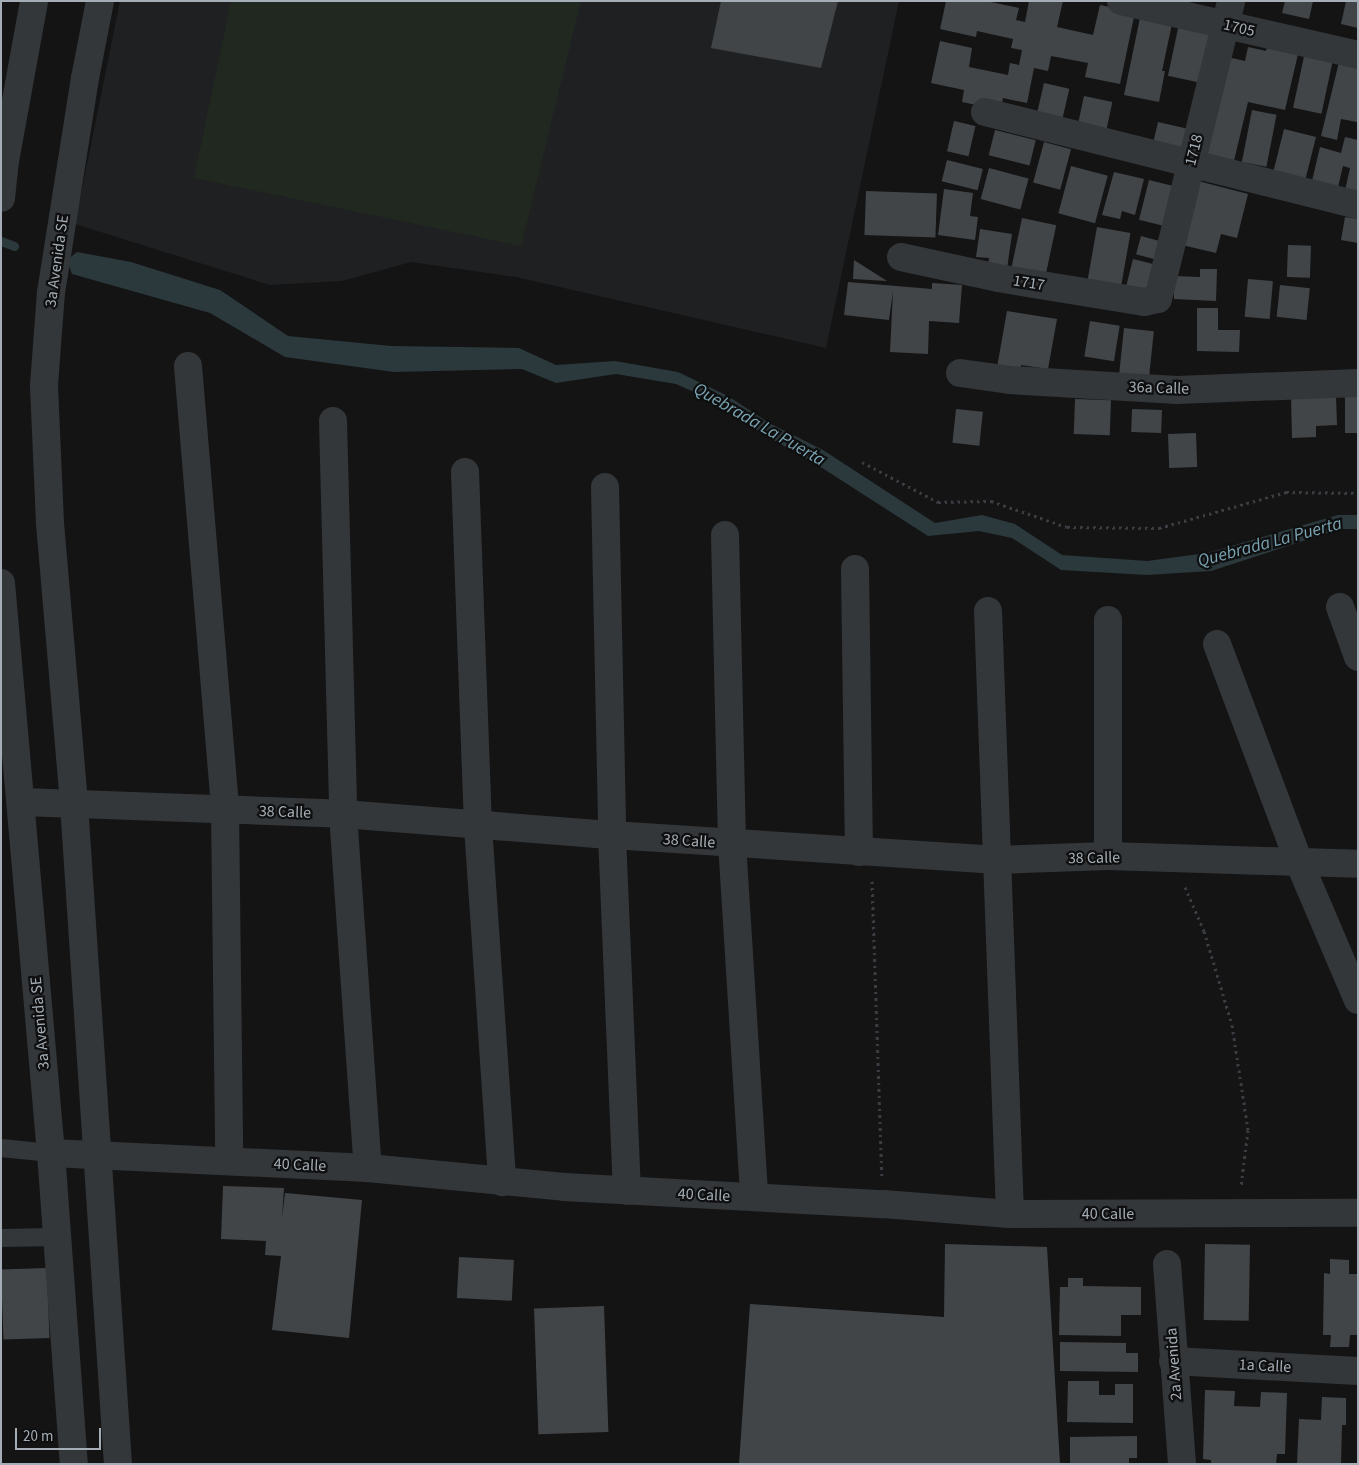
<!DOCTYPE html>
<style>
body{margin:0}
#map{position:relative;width:1359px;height:1465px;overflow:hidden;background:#141415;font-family:"Source Sans 3",sans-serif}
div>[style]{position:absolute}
.built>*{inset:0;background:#1f2022}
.green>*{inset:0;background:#202820}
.water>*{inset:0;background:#2b383c}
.stream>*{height:9px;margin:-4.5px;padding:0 4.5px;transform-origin:4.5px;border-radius:4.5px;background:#2b383c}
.building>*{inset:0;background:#424548;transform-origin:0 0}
.path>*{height:3px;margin-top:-1.5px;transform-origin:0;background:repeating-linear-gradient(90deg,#3a3e42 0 2.5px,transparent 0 6.5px)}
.service>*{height:18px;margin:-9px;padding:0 9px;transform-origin:9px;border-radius:9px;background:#34373a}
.minor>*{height:28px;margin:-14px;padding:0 14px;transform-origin:14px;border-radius:14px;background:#34373a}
.tertiary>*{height:28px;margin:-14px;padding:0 14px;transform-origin:14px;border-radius:14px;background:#34373a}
span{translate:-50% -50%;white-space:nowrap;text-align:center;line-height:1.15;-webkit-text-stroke:4.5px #0f0f10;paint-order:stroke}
.street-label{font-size:16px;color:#a5aeb6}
.water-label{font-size:18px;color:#7aa4b3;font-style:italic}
.frame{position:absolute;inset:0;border:2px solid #a5aeb6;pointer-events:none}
.scale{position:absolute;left:15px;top:1428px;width:86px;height:22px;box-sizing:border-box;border:2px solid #a5aeb6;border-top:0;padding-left:6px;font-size:15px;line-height:18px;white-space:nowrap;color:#a5aeb6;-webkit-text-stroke:4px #0f0f10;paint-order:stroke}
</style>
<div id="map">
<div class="built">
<i style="clip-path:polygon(120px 1px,899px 1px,826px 348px,516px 277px,411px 262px,342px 281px,270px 285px,75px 224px)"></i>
</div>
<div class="green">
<i style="clip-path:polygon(231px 1px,581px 1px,521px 246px,194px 178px)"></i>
</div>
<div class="water">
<i style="clip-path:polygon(77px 252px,131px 262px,220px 290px,288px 336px,391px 346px,519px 348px,556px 365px,615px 361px,678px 372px,728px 396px,769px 423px,823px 450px,935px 523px,982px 515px,1015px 524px,1062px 555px,1147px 561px,1207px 553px,1338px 515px,1358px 515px,1358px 529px,1340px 529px,1211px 571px,1147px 575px,1061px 570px,1012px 538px,979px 531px,928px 536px,816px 464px,761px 433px,723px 405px,676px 384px,616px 374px,556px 383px,522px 369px,394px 372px,285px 357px,210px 313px,72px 274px,67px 260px)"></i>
</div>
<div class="stream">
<i style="left:1px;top:241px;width:14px;rotate:21deg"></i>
</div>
<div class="building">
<i style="clip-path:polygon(721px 1px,838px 1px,821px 68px,711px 48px)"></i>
<i style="clip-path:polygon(946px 1px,986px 1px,1019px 8px,1016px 20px,1025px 22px,1029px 1px,1063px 1px,1057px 27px,1093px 35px,1100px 5px,1135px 12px,1120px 84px,1085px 77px,1088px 63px,1051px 56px,1048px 71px,1034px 68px,1027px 103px,1003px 98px,1001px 110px,962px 102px,964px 90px,931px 83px,940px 41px,972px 48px,969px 67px,1008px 75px,1010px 63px,1019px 65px,1022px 50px,1011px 48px,1013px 39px,977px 31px,976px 37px,940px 29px)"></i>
<i style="clip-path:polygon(1285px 1px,1313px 1px,1309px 19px,1282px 13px)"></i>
<i style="clip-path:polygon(1346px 1px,1358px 1px,1358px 28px,1341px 24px)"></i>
<i style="clip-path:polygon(1141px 13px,1173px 19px,1162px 71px,1165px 71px,1159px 102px,1124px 95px)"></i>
<i style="left:1180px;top:19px;width:38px;height:58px;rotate:12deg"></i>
<i style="clip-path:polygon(1269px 39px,1298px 54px,1285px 110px,1248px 102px,1233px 165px,1199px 158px,1223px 56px,1245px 61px,1248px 47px,1266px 51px)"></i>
<i style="left:1306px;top:47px;width:29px;height:62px;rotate:12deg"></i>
<i style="clip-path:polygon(1339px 62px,1358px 67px,1358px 118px,1357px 122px,1341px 119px,1337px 140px,1321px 136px)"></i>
<i style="left:1044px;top:83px;width:26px;height:36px;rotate:13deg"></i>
<i style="left:1084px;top:96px;width:29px;height:30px;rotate:12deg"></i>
<i style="left:1252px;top:110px;width:25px;height:53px;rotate:11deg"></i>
<i style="left:954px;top:121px;width:22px;height:31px;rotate:13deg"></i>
<i style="left:1158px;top:122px;width:36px;height:21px;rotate:13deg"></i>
<i style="left:1284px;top:129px;width:33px;height:48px;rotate:14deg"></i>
<i style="left:995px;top:130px;width:42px;height:26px;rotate:14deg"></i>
<i style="clip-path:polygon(1345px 137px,1358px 140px,1358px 199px,1344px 195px,1350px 168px,1343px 166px,1338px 187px,1312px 181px,1320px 147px,1341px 153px)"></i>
<i style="left:1044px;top:142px;width:28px;height:42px;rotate:15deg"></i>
<i style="left:947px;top:160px;width:37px;height:22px;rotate:14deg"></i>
<i style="left:1071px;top:166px;width:38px;height:49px;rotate:15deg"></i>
<i style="left:989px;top:168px;width:41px;height:32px;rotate:15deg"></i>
<i style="clip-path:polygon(1114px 172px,1144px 179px,1135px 215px,1122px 211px,1120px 219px,1102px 215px)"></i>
<i style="left:1149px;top:180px;width:29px;height:41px;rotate:14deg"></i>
<i style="clip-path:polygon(1198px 181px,1248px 194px,1237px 238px,1221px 234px,1216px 253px,1182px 245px)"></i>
<i style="clip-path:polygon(944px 189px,973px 193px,970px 216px,978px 217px,975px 240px,938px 235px)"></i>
<i style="left:866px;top:191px;width:71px;height:44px;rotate:2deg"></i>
<i style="clip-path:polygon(1345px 217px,1358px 219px,1358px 243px,1341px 240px)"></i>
<i style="left:1022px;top:218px;width:35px;height:56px;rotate:12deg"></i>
<i style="left:1097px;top:227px;width:34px;height:60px;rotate:10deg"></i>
<i style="clip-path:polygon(980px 229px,1012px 234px,1007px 269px,988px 267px,989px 258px,976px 257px)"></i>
<i style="left:1141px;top:236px;width:23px;height:19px;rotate:15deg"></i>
<i style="left:1288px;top:245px;width:23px;height:32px;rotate:2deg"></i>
<i style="left:1133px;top:259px;width:30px;height:31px;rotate:14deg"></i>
<i style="clip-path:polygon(854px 260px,887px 281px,853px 279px)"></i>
<i style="clip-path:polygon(1200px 269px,1217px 269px,1216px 301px,1174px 299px,1174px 276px,1200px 277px)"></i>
<i style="left:1248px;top:279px;width:25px;height:38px;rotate:5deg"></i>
<i style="clip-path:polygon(848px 282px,932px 289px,932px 283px,962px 285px,959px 323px,929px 321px,928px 354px,890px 352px,893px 291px,889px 320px,844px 315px)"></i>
<i style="left:1280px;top:285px;width:30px;height:32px;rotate:6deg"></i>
<i style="clip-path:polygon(1197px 308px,1218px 308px,1218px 330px,1240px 330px,1239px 352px,1197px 351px)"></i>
<i style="clip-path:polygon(1007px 311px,1057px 319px,1048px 369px,1021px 365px,1020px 377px,996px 373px)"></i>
<i style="left:1090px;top:321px;width:30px;height:36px;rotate:9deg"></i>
<i style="left:1124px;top:328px;width:30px;height:50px;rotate:6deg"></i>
<i style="clip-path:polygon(1336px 396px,1337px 425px,1316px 426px,1316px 437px,1292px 438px,1291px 397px)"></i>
<i style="left:1345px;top:396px;width:13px;height:37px"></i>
<i style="left:1075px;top:399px;width:36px;height:35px;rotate:2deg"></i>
<i style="left:956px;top:409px;width:27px;height:34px;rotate:6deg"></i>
<i style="left:1132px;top:409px;width:30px;height:23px;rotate:2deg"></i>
<i style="left:1196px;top:433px;width:34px;height:28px;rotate:88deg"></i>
<i style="clip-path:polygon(223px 1186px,284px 1188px,282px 1219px,285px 1193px,362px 1200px,349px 1338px,272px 1330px,281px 1256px,265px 1255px,266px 1241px,221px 1239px)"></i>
<i style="clip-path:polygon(945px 1244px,1047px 1247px,1060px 1464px,739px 1464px,750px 1304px,944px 1317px)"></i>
<i style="left:1205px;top:1244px;width:45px;height:76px;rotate:1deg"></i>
<i style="left:459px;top:1257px;width:55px;height:41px;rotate:3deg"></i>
<i style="clip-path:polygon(1330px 1259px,1349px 1260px,1349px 1274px,1358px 1274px,1358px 1335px,1350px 1335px,1349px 1347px,1330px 1347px,1331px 1335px,1323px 1335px,1324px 1273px,1330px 1274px)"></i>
<i style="left:47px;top:1268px;width:70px;height:46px;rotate:88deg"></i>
<i style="clip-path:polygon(1068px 1278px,1083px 1278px,1083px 1286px,1141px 1287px,1141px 1315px,1121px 1315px,1121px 1336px,1059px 1335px,1060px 1287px,1068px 1287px)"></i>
<i style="left:604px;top:1306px;width:126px;height:70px;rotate:88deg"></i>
<i style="clip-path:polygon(1060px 1342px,1126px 1343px,1126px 1353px,1138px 1353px,1138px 1372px,1060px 1371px)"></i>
<i style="clip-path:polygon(1068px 1381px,1099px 1381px,1099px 1395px,1115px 1395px,1115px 1384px,1133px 1384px,1133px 1423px,1067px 1422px)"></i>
<i style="clip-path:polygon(1205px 1390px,1235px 1391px,1234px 1406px,1260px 1407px,1261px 1392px,1287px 1393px,1285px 1454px,1277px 1454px,1276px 1464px,1211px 1464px,1211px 1460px,1203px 1459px)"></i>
<i style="clip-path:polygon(1322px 1397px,1346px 1398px,1346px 1425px,1342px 1425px,1341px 1464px,1297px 1464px,1299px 1419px,1321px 1420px)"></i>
<i style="clip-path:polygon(1137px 1436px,1137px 1458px,1129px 1458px,1129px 1464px,1070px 1464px,1070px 1437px)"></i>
</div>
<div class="path">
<i style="left:862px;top:462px;width:86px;rotate:27.8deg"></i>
<i style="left:938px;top:502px;width:53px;rotate:-1.1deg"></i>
<i style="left:991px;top:501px;width:80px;rotate:18.9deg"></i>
<i style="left:1067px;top:527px;width:92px;rotate:0.6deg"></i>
<i style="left:1159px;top:528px;width:132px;rotate:-15.8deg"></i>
<i style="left:1286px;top:492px;width:72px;rotate:0.8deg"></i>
<i style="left:872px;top:881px;width:296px;rotate:88.1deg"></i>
<i style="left:1185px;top:887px;width:48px;rotate:66.6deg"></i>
<i style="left:1204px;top:931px;width:98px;rotate:73.4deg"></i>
<i style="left:1232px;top:1025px;width:106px;rotate:81.3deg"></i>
<i style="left:1248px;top:1130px;width:56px;rotate:97.1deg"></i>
</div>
<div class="service">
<i style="left:1px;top:1148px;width:50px;rotate:5.7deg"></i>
<i style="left:1px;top:1238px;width:56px;rotate:-1deg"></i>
</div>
<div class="minor">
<i style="left:1121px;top:1px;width:243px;rotate:12.8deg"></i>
<i style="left:985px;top:112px;width:384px;rotate:14deg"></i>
<i style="left:901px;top:257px;width:99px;rotate:12.2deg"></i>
<i style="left:998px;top:278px;width:148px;rotate:9.3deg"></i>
<i style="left:1144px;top:302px;width:14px;rotate:-12deg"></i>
<i style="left:1158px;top:299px;width:307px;rotate:-76.2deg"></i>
<i style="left:188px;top:366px;width:446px;rotate:85.2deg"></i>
<i style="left:225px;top:810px;width:351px;rotate:89.3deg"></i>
<i style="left:960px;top:373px;width:50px;rotate:8deg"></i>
<i style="left:1010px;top:380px;width:167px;rotate:3.4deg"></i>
<i style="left:1177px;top:390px;width:181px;rotate:-2.2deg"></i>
<i style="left:333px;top:421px;width:393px;rotate:88.5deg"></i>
<i style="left:343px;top:814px;width:355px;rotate:86deg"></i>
<i style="left:465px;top:472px;width:354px;rotate:87.9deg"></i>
<i style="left:478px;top:826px;width:357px;rotate:86.1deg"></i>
<i style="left:605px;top:487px;width:348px;rotate:88.8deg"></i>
<i style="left:612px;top:835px;width:356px;rotate:87.6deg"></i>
<i style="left:725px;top:535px;width:308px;rotate:88.7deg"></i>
<i style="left:732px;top:843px;width:355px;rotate:86.4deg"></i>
<i style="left:855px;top:569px;width:283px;rotate:89.2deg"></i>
<i style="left:1340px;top:607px;width:53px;rotate:70.2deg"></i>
<i style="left:988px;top:611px;width:603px;rotate:87.91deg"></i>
<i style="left:1217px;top:644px;width:233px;rotate:69.4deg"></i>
<i style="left:1299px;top:862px;width:150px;rotate:66.9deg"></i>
<i style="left:22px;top:802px;width:321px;rotate:2.1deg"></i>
<i style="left:343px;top:814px;width:270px;rotate:4.5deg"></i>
<i style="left:612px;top:835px;width:387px;rotate:3.7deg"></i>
<i style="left:998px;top:860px;width:110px;rotate:-2.1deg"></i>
<i style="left:1108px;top:856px;width:250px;rotate:1.8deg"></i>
<i style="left:1108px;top:856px;width:236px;rotate:-90deg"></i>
<i style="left:51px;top:1153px;width:317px;rotate:2.7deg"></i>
<i style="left:368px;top:1168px;width:197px;rotate:5.5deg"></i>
<i style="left:564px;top:1187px;width:319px;rotate:3.1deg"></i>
<i style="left:883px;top:1204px;width:127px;rotate:4.5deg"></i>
<i style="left:1010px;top:1214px;width:348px;rotate:-0.2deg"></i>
<i style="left:1167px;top:1264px;width:201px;rotate:85.7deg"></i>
<i style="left:1173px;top:1361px;width:185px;rotate:3.1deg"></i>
</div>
<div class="tertiary">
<i style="left:100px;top:1px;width:78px;rotate:101deg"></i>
<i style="left:85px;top:78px;width:217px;rotate:99deg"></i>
<i style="left:51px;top:292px;width:94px;rotate:94.3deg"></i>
<i style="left:44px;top:386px;width:137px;rotate:87.5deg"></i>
<i style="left:50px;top:523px;width:282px;rotate:85.1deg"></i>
<i style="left:74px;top:804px;width:661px;rotate:86.19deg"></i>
<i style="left:1px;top:198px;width:37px;rotate:-84deg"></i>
<i style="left:5px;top:161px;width:163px;rotate:-79.7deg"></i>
<i style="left:1px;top:583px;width:572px;rotate:84.99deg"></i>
<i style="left:51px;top:1153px;width:312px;rotate:85.8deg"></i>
</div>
<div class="street-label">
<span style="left:1239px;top:28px;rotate:13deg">1705</span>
<span style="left:1194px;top:150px;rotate:-76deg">1718</span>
<span style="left:57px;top:261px;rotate:-82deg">3a Avenida SE</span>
<span style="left:1029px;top:283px;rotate:9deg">1717</span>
<span style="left:1159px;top:388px;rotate:2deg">36a Calle</span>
<span style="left:285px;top:812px;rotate:2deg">38 Calle</span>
<span style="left:689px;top:841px;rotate:4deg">38 Calle</span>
<span style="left:1094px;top:858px;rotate:-1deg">38 Calle</span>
<span style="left:40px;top:1023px;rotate:-95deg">3a Avenida SE</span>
<span style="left:300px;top:1165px;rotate:3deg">40 Calle</span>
<span style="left:704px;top:1195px;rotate:3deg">40 Calle</span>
<span style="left:1108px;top:1214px">40 Calle</span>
<span style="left:1174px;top:1364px;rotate:-94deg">2a Avenida</span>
<span style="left:1265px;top:1366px;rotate:3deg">1a Calle</span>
</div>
<div class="water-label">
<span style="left:759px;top:425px;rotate:30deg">Quebrada La Puerta</span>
<span style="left:1270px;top:543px;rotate:-15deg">Quebrada La Puerta</span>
</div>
<div class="frame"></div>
<div class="scale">20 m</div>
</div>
